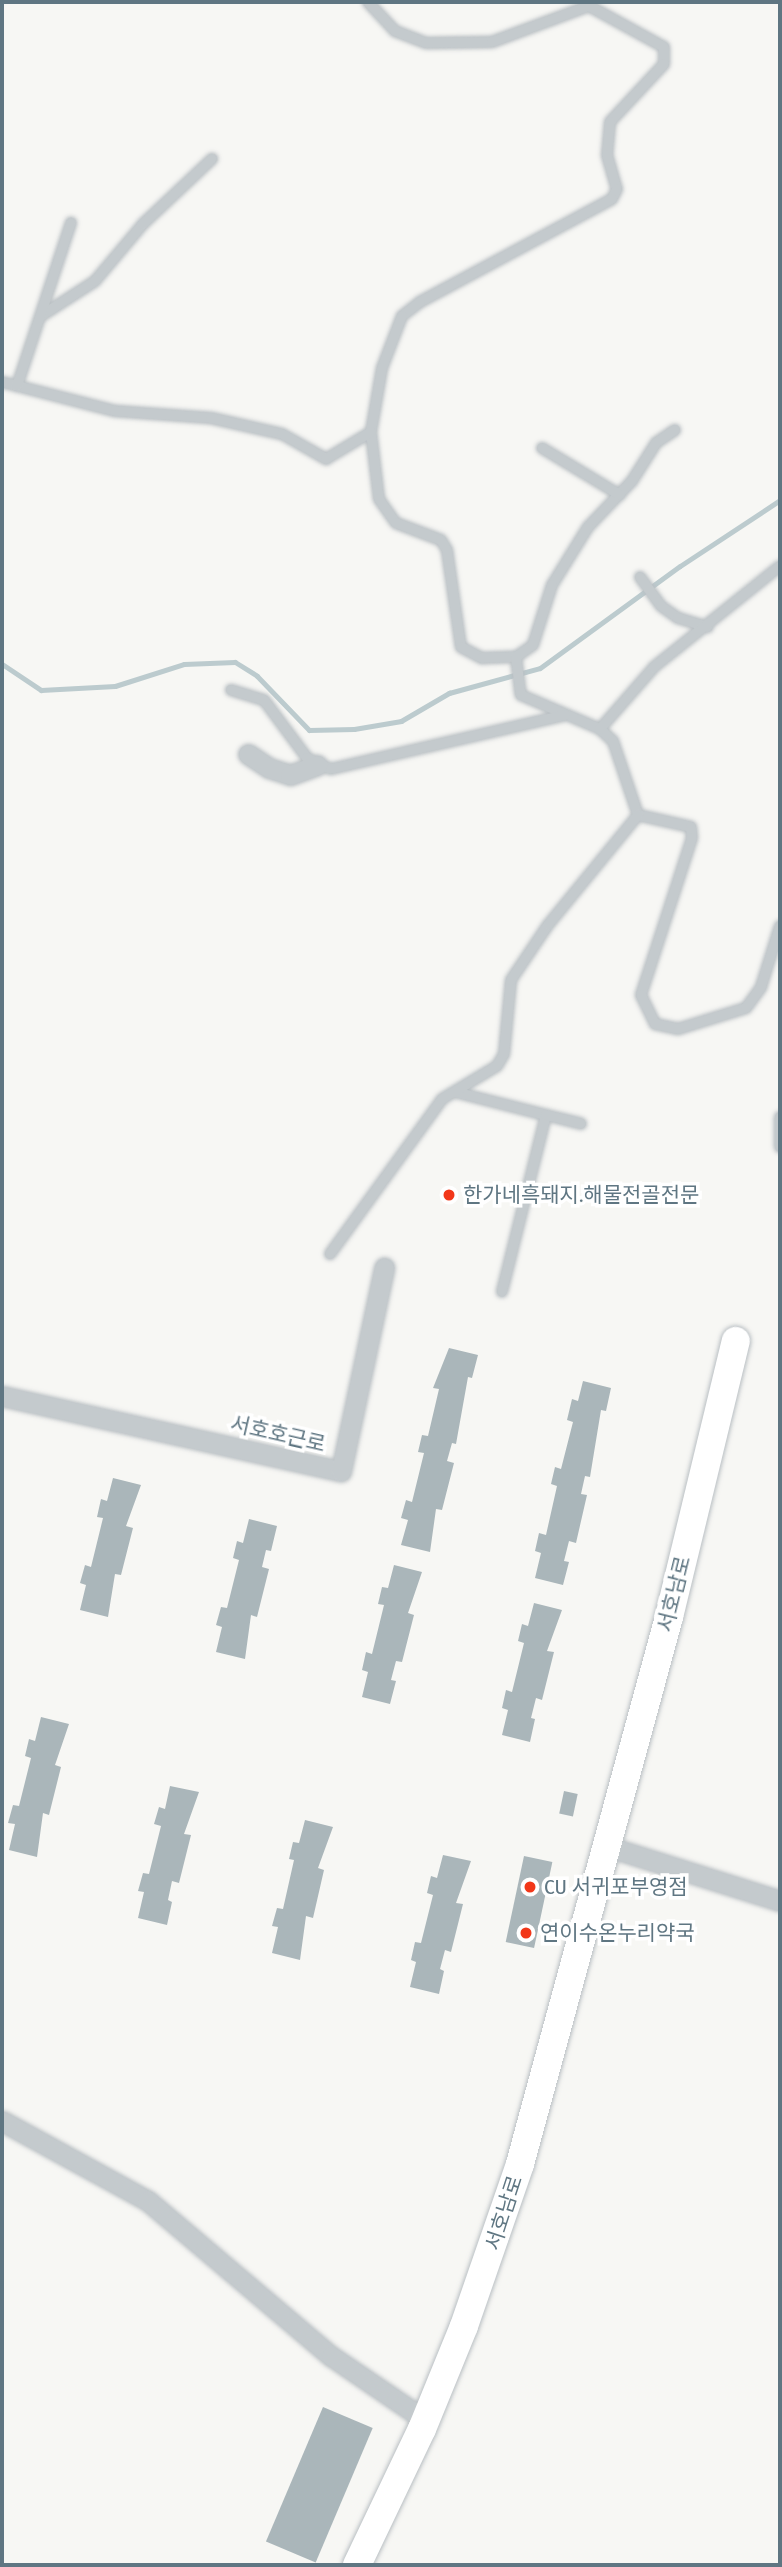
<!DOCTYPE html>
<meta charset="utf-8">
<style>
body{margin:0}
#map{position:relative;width:782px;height:2567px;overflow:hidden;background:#f7f7f4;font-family:"Fira Sans Condensed","Noto Sans KR",sans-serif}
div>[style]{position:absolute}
.stream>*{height:5px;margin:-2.5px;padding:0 2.5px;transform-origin:2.5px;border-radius:2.5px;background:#bccbce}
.building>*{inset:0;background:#aab6ba;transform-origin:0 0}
.roads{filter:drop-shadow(0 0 2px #b9bfc3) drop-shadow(0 0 2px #b9bfc3)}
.service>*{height:10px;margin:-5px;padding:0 5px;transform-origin:5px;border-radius:5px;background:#c4cacd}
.minor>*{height:19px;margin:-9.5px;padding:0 9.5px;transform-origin:9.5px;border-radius:9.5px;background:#c4cacd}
.secondary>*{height:28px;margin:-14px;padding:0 14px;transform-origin:14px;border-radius:14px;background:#fff}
.dots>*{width:19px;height:19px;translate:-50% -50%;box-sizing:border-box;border:4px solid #fff;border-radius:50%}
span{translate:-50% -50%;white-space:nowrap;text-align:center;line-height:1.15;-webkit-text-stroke:7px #fff;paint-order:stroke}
.poi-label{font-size:21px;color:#5f7682}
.left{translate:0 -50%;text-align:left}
.street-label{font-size:21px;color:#5f7682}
.frame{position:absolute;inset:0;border:4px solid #5f7682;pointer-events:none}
</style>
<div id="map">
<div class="stream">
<i style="left:2px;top:664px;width:47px;rotate:33.7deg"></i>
<i style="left:41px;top:690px;width:74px;rotate:-3.1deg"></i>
<i style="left:115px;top:686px;width:72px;rotate:-17.7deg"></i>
<i style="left:184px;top:664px;width:51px;rotate:-2.2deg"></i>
<i style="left:235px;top:662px;width:26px;rotate:32deg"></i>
<i style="left:257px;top:676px;width:75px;rotate:46.1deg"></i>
<i style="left:309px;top:730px;width:45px;rotate:-1.3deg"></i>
<i style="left:354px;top:729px;width:48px;rotate:-9.7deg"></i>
<i style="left:401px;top:721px;width:56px;rotate:-30.3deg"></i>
<i style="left:449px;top:693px;width:94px;rotate:-15.4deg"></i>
<i style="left:540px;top:668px;width:173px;rotate:-36.1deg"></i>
<i style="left:680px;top:566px;width:120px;rotate:-33.4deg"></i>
</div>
<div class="building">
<i style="clip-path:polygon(449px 1348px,478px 1355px,472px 1378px,468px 1377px,456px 1444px,452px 1443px,447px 1461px,454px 1463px,442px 1510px,436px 1509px,430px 1552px,401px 1545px,408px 1520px,401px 1518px,406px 1500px,412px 1502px,424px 1453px,418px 1452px,422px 1435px,428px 1436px,439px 1389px,433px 1388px)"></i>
<i style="clip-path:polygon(583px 1381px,611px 1388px,606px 1411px,601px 1410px,590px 1477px,585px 1476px,581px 1494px,587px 1495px,576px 1543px,569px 1541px,564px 1561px,569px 1562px,563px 1585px,535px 1578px,541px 1553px,535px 1551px,539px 1533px,546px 1535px,557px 1486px,551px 1484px,555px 1467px,561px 1469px,573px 1422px,567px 1420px,572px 1399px,578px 1401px)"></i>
<i style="clip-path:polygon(113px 1478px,141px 1485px,126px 1526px,133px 1528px,121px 1575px,115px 1574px,108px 1617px,80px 1610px,86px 1585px,80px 1583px,85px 1565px,91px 1567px,103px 1518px,97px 1517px,101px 1499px,107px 1501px)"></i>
<i style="clip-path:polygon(249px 1519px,277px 1526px,271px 1551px,266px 1550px,262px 1567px,269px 1569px,257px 1617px,251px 1615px,245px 1659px,216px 1652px,222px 1627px,216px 1625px,221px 1607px,227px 1608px,239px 1560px,233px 1558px,237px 1541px,243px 1543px)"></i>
<i style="clip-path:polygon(394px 1565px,422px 1572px,408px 1613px,414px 1615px,402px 1662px,396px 1661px,391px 1680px,396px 1681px,390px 1704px,362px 1697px,368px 1672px,362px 1670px,366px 1652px,372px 1654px,384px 1605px,378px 1604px,382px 1587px,388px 1588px)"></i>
<i style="clip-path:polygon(534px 1603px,562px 1610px,547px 1651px,554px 1652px,542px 1700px,536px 1698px,531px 1718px,535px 1719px,530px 1742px,502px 1735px,508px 1710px,502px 1708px,506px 1690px,512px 1692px,524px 1643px,518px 1641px,522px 1624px,528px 1626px)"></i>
<i style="clip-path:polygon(41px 1717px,69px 1724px,55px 1765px,61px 1767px,49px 1815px,43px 1813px,37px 1857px,9px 1850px,15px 1824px,8px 1823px,13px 1805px,19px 1806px,31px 1758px,25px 1756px,29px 1739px,35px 1741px)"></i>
<i style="clip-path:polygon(170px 1786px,199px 1792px,184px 1834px,191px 1835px,179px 1883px,172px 1881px,168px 1900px,172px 1902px,167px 1925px,138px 1918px,144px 1892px,138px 1891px,143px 1873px,149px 1874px,161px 1826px,154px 1824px,159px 1807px,165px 1809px)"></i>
<i style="left:564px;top:1791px;width:14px;height:23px;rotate:12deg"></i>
<i style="clip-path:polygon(305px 1820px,333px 1827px,318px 1868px,324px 1870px,313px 1918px,306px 1916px,300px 1960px,272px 1953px,278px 1927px,272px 1926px,277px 1908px,283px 1909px,294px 1860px,289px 1859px,293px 1842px,299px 1843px)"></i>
<i style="clip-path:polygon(443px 1855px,471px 1861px,456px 1903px,463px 1904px,451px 1952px,445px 1950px,440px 1969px,444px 1971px,439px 1994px,410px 1987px,416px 1962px,411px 1960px,415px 1942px,421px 1943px,433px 1895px,427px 1893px,431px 1876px,437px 1878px)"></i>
<i style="left:524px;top:1856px;width:29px;height:88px;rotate:12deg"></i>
<i style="left:323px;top:2407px;width:54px;height:146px;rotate:23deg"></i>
</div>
<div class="roads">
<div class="service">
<i style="left:368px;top:2px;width:40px;rotate:47deg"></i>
<i style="left:395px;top:31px;width:33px;rotate:21deg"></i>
<i style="left:426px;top:43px;width:66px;rotate:-0.9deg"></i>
<i style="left:492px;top:42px;width:103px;rotate:-20.4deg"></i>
<i style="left:589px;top:6px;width:85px;rotate:28.7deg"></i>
<i style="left:664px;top:47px;width:17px;rotate:90deg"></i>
<i style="left:664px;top:64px;width:79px;rotate:133deg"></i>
<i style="left:610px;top:122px;width:33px;rotate:95deg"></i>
<i style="left:607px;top:155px;width:35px;rotate:74deg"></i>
<i style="left:617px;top:189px;width:11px;rotate:117deg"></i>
<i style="left:612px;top:199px;width:218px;rotate:151.8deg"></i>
<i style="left:420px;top:302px;width:23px;rotate:142deg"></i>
<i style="left:402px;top:316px;width:56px;rotate:111deg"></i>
<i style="left:382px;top:368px;width:65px;rotate:99.8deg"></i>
<i style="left:371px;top:432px;width:67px;rotate:83.2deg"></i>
<i style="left:379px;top:499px;width:29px;rotate:55deg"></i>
<i style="left:396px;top:523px;width:48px;rotate:20.7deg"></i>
<i style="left:441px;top:540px;width:12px;rotate:59deg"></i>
<i style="left:447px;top:550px;width:98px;rotate:81.8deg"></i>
<i style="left:461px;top:647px;width:24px;rotate:28deg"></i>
<i style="left:482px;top:658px;width:34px;rotate:-2deg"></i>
<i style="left:41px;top:316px;width:64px;rotate:-32.9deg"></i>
<i style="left:95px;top:281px;width:75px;rotate:-49.9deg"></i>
<i style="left:143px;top:224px;width:95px;rotate:-43.3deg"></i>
<i style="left:2px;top:382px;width:117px;rotate:14.4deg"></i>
<i style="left:115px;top:411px;width:96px;rotate:4.2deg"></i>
<i style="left:211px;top:418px;width:73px;rotate:12.7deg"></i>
<i style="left:282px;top:434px;width:51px;rotate:29.6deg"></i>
<i style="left:326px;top:459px;width:52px;rotate:-31deg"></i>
<i style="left:17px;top:386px;width:172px;rotate:-71.7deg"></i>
<i style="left:675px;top:430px;width:23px;rotate:146deg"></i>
<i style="left:656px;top:443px;width:45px;rotate:122.3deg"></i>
<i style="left:632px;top:481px;width:64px;rotate:133.7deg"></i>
<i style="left:588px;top:527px;width:68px;rotate:121.8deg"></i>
<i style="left:552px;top:585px;width:63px;rotate:107.6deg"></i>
<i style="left:533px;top:645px;width:21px;rotate:145deg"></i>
<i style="left:516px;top:657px;width:38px;rotate:83deg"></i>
<i style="left:521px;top:695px;width:86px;rotate:23.3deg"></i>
<i style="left:600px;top:729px;width:18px;rotate:43deg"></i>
<i style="left:613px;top:741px;width:78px;rotate:71.3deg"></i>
<i style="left:638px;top:815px;width:54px;rotate:12.8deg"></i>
<i style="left:691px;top:827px;width:11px;rotate:85deg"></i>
<i style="left:692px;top:838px;width:165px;rotate:108deg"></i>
<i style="left:641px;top:995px;width:32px;rotate:64deg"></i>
<i style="left:655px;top:1024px;width:24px;rotate:12deg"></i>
<i style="left:678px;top:1029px;width:71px;rotate:-17.2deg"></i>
<i style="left:746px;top:1008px;width:26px;rotate:-54deg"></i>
<i style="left:761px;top:987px;width:64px;rotate:-72.7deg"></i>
<i style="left:542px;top:448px;width:91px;rotate:31.1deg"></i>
<i style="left:640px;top:577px;width:36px;rotate:54deg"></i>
<i style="left:661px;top:606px;width:21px;rotate:35deg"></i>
<i style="left:678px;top:618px;width:31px;rotate:17deg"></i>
<i style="left:231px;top:690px;width:34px;rotate:17deg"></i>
<i style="left:264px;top:700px;width:72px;rotate:53.4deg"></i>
<i style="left:307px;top:758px;width:26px;rotate:25deg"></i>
<i style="left:331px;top:769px;width:240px;rotate:-13deg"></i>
<i style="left:600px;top:729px;width:82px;rotate:-48.9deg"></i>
<i style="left:654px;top:667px;width:161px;rotate:-38.7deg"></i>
<i style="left:455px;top:1092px;width:94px;rotate:14.2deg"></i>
<i style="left:546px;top:1115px;width:182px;rotate:104deg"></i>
<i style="left:546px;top:1115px;width:36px;rotate:14deg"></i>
<i style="left:780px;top:1117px;width:30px;rotate:90deg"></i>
<i style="left:330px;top:1254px;width:191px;rotate:-54.1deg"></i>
<i style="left:442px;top:1099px;width:64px;rotate:-31deg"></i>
<i style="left:497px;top:1066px;width:14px;rotate:-60deg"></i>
<i style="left:504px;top:1054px;width:74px;rotate:-84.6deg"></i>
<i style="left:511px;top:980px;width:66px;rotate:-56.1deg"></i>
<i style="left:548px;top:925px;width:142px;rotate:-50.7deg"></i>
</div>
<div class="minor">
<i style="left:248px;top:754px;width:25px;rotate:34deg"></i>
<i style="left:269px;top:768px;width:22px;rotate:18deg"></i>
<i style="left:290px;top:775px;width:29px;rotate:-20deg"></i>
<i style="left:2px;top:1396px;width:347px;rotate:12.5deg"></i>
<i style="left:341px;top:1471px;width:208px;rotate:-78deg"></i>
<i style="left:606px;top:1846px;width:182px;rotate:17.5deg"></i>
<i style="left:2px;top:2121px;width:166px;rotate:28.7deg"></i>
<i style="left:148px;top:2201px;width:240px;rotate:40.3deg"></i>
<i style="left:331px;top:2356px;width:114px;rotate:34.2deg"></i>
</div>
<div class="secondary">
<i style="left:357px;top:2565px;width:151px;rotate:-64.5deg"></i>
<i style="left:422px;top:2429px;width:111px;rotate:-67.8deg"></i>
<i style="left:464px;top:2326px;width:171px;rotate:-70.9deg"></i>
<i style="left:520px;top:2164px;width:567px;rotate:-74.76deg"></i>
<i style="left:669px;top:1617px;width:284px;rotate:-76.4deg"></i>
</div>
</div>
<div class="dots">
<i style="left:449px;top:1195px;background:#f23719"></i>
<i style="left:530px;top:1887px;background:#f23719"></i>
<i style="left:526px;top:1933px;background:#f23719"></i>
</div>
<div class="poi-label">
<span class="left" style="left:463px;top:1195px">한가네흑돼지.해물전골전문</span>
<span class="left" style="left:544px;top:1887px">CU 서귀포부영점</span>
<span class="left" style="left:540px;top:1933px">연이수온누리약국</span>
</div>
<div class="street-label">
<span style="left:278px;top:1434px;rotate:13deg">서호호근로</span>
<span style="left:674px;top:1594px;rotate:-76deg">서호남로</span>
<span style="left:504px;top:2213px;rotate:-72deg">서호남로</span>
</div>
<div class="frame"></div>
</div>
